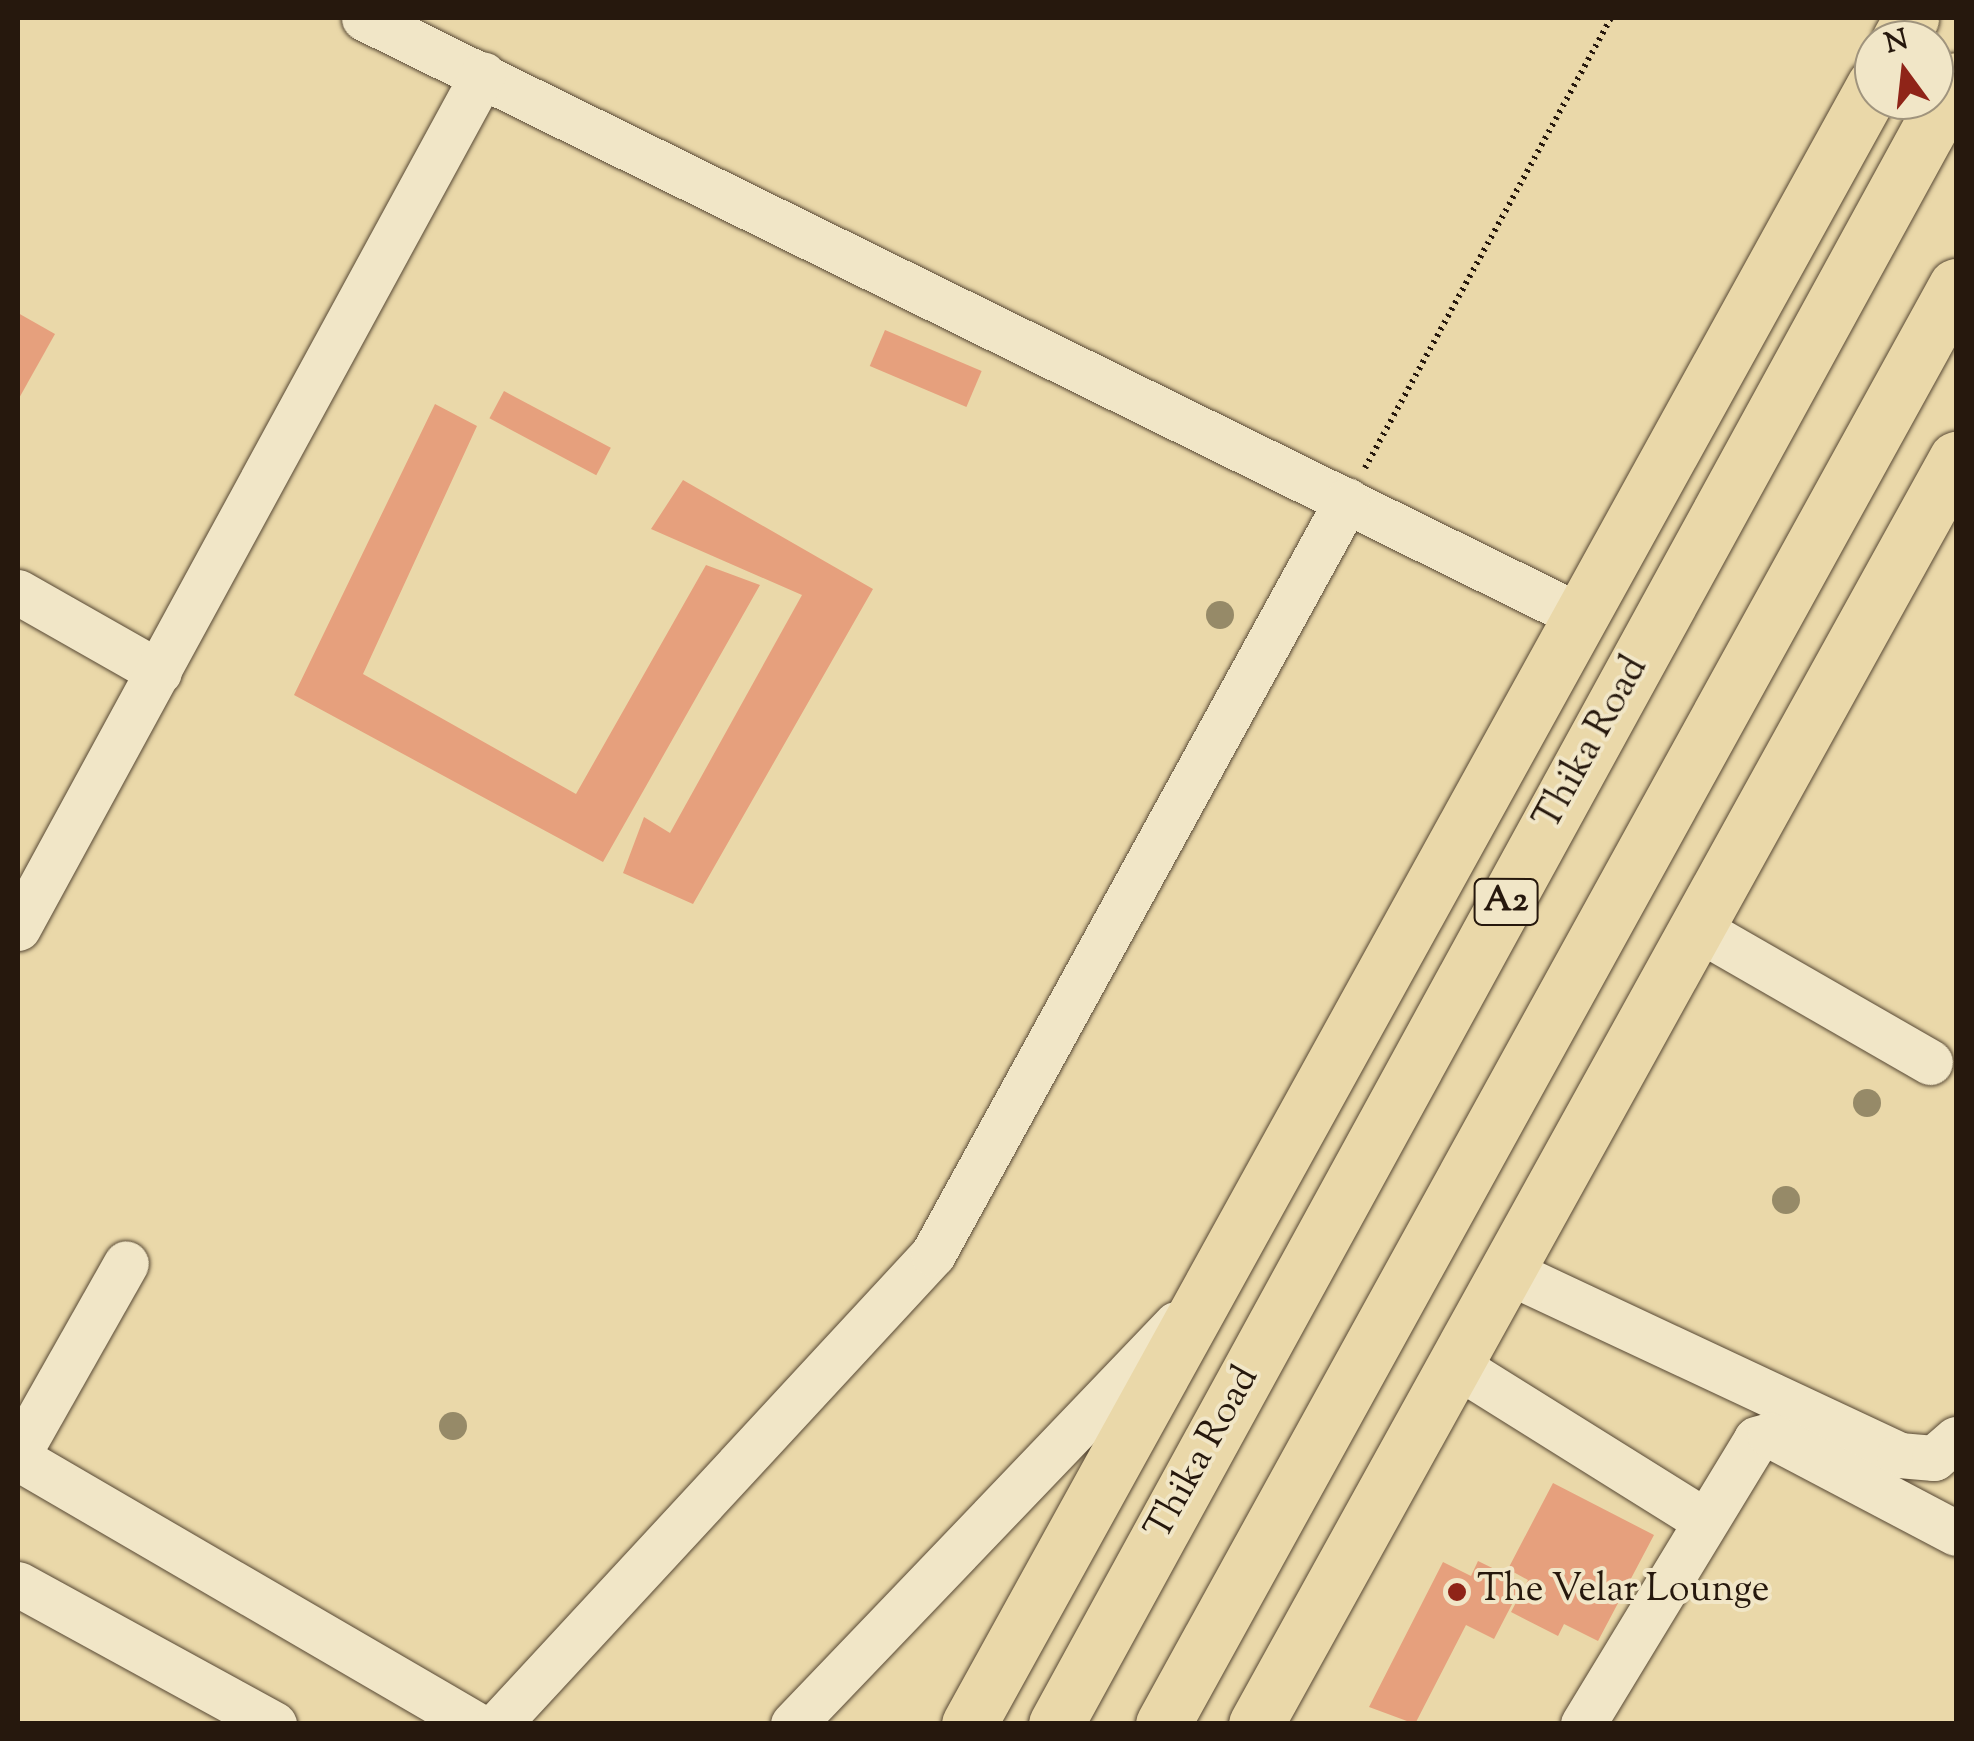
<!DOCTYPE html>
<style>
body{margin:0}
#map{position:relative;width:1974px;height:1741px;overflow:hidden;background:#ead8a9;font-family:"Sorts Mill Goudy",serif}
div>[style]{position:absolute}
.building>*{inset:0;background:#e6a07d;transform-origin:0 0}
.path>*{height:6px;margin-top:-3px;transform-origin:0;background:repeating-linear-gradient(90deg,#26180d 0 2.5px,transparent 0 7.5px)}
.roads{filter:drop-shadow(0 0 2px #574834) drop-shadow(0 0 2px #574834)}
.minor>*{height:45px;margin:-22.5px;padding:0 22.5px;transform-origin:22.5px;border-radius:22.5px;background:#f1e6c7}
.major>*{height:55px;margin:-27.5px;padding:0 27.5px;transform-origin:27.5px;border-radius:27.5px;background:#ead8a9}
.highway>*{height:55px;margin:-27.5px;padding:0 27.5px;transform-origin:27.5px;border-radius:27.5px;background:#ead8a9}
.trees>*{width:28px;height:28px;margin:-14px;border-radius:50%;background:#968a68}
.dots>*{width:28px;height:28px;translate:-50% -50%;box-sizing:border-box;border:5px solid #f1e6c7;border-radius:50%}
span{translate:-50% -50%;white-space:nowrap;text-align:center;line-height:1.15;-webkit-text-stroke:8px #f1e6c7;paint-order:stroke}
.shield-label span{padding:2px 8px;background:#f1e6c7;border:2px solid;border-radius:8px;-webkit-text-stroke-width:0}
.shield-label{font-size:35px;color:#26180d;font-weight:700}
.street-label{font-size:38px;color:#26180d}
.poi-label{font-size:38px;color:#26180d}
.left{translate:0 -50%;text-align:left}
.frame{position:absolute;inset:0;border:20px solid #26180d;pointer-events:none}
.north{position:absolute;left:1854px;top:20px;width:100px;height:100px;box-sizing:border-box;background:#f1e6c7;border:2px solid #a0947d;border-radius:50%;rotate:345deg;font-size:28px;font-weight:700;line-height:40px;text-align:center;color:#26180d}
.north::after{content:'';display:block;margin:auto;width:35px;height:45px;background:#8f2418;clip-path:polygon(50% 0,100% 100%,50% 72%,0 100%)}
</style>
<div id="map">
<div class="building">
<i style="clip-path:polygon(18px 313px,55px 334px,18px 400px)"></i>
<i style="left:885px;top:330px;width:105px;height:39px;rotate:23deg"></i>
<i style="left:504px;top:391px;width:121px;height:31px;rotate:28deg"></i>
<i style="clip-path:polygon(435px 404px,477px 426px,363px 674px,576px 794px,706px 565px,760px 585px,603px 862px,294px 695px)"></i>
<i style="clip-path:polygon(683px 480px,873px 589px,693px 904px,623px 873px,644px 817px,670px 833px,802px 595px,651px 529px)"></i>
<i style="clip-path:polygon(1553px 1483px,1654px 1535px,1598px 1641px,1564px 1624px,1558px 1636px,1511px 1612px,1528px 1580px,1508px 1569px)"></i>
<i style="clip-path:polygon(1478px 1561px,1523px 1583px,1494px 1639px,1466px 1625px,1415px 1724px,1369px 1707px,1443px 1562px,1471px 1576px)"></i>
</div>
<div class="path">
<i style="left:1365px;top:468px;width:513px;rotate:-61.34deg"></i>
</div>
<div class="roads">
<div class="minor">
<i style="left:364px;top:18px;width:1357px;rotate:26.19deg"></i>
<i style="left:18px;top:592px;width:162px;rotate:29.6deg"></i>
<i style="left:1695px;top:927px;width:271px;rotate:29.9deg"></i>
<i style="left:18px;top:928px;width:972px;rotate:-61.43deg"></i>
<i style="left:1507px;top:1271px;width:433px;rotate:25.1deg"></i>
<i style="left:1899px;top:1455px;width:35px;rotate:5deg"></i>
<i style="left:1934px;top:1458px;width:29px;rotate:-41deg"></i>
<i style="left:1454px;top:1364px;width:295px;rotate:32deg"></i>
<i style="left:18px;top:1454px;width:219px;rotate:-60.5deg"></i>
<i style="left:18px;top:1458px;width:529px;rotate:30.2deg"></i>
<i style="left:18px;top:1584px;width:292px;rotate:28.7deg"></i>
<i style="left:498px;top:1724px;width:640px;rotate:-47.21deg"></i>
<i style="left:933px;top:1254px;width:860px;rotate:-61.23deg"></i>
<i style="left:793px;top:1724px;width:554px;rotate:-46.24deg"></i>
<i style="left:1583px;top:1724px;width:333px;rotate:-58.7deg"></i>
<i style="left:1756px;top:1439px;width:15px;rotate:-16deg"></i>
<i style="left:1770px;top:1435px;width:210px;rotate:27.8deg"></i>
</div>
<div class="major">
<i style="left:1899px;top:40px;width:25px;rotate:-61deg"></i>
<i style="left:969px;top:1724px;width:1872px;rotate:-61.09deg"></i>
<i style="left:1256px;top:1724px;width:1446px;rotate:-61.04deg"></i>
</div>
<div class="highway">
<i style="left:1056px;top:1724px;width:1874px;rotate:-61.3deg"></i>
<i style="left:1163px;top:1724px;width:1642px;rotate:-61.13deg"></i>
</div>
</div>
<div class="trees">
<i style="left:1220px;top:615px"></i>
<i style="left:1867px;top:1103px"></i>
<i style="left:1786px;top:1200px"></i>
<i style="left:453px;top:1426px"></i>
</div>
<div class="dots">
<i style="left:1457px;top:1592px;background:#8f2418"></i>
</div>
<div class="shield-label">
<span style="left:1506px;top:902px">A2</span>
</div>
<div class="street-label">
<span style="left:1593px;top:744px;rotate:-61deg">Thika Road</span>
<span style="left:1204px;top:1454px;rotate:-61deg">Thika Road</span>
</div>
<div class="poi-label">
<span class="left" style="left:1477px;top:1592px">The Velar Lounge</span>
</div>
<div class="frame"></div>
<div class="north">N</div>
</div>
